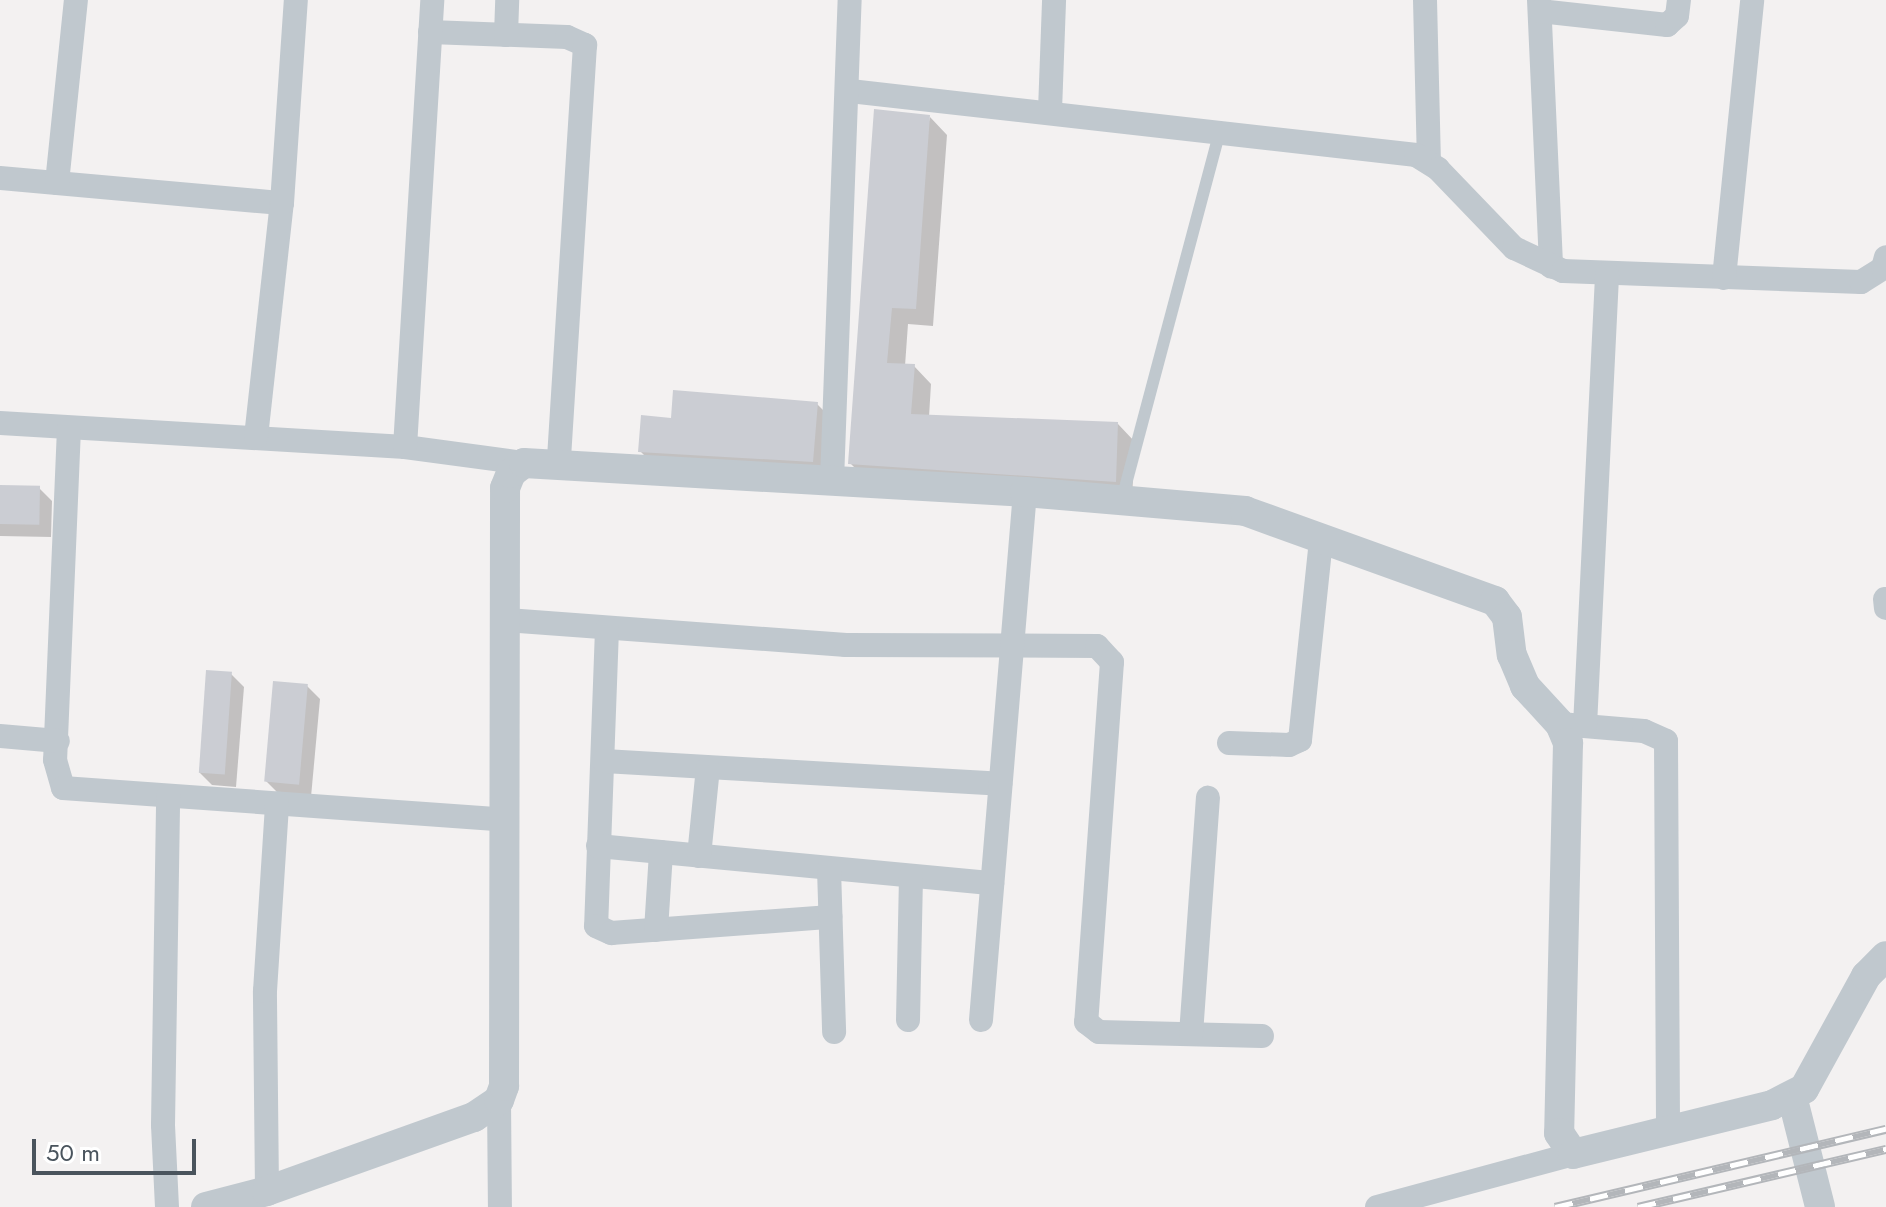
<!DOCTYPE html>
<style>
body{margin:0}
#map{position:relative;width:1886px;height:1207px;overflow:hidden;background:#f3f1f1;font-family:Jost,sans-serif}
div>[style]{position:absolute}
.shadow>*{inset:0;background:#0003}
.building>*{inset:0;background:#cbcdd3;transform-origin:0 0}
.service>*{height:12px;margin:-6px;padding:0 6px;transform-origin:6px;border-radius:6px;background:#c0c8ce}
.minor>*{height:24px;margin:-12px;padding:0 12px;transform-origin:12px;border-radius:12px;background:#c0c8ce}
.tertiary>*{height:30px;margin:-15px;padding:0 15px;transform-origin:15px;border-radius:15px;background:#c0c8ce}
.rail>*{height:9px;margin-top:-4.5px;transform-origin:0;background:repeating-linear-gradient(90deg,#fff 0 18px,#b3b6ba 0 36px);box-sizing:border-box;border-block:2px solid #b3b6ba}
span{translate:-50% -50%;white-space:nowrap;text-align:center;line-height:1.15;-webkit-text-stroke:8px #fff;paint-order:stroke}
.scale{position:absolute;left:32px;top:1139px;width:164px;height:36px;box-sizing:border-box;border:4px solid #4a545d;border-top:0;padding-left:10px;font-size:24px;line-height:28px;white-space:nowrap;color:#4a545d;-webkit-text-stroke:6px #fff;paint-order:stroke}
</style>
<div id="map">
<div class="shadow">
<i style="clip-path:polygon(930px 117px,947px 135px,933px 326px,908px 324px,905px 366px,914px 366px,931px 384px,929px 417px,1118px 424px,1135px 442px,1132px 498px,867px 480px,850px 463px)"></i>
<i style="clip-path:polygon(817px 404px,835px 422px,830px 478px,657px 468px,640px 451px,673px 420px)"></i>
<i style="clip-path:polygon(0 487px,39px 488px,52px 501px,51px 537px,0 536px)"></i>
<i style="clip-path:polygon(231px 674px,244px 687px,236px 787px,212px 785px,199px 772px)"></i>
<i style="clip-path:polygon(307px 686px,320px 699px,311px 797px,279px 794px,266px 781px)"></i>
</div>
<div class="building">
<i style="clip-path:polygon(874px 109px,930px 115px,916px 309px,892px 308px,887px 363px,915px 364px,911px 414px,1118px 422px,1116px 482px,848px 464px)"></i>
<i style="clip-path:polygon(673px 390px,818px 402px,813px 462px,638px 452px,641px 415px,671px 418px)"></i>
<i style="left:0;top:485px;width:40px;height:39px;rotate:1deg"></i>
<i style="left:206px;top:670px;width:26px;height:103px;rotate:4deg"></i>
<i style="left:273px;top:681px;width:35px;height:101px;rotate:5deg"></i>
</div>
<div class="service">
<i style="left:1122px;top:499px;width:378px;rotate:-75.1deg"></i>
</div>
<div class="minor">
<i style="left:1425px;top:0;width:160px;rotate:88.6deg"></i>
<i style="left:1539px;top:0;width:267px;rotate:87.4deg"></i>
<i style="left:1540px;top:11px;width:128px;rotate:6.3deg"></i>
<i style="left:1667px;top:25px;width:13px;rotate:-42deg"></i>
<i style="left:1677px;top:16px;width:16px;rotate:-83deg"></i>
<i style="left:430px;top:32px;width:137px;rotate:2.1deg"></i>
<i style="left:567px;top:37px;width:20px;rotate:24deg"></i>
<i style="left:585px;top:45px;width:418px;rotate:93.6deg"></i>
<i style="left:506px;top:35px;width:35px;rotate:-88deg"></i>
<i style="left:850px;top:91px;width:570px;rotate:6.45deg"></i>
<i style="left:1416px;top:155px;width:26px;rotate:32deg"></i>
<i style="left:1438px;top:169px;width:110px;rotate:46.1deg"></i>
<i style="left:1514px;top:248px;width:54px;rotate:25.1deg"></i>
<i style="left:1563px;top:271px;width:298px;rotate:2.1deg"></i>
<i style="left:1861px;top:282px;width:26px;rotate:-32deg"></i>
<i style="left:1883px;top:268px;width:11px;rotate:-75deg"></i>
<i style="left:1050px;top:111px;width:111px;rotate:-87.9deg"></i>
<i style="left:0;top:178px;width:283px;rotate:5.1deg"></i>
<i style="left:57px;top:183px;width:184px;rotate:-84.1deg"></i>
<i style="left:1724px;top:278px;width:279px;rotate:-84.2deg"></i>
<i style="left:0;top:423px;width:406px;rotate:3.4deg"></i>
<i style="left:405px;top:447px;width:120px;rotate:7.7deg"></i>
<i style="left:69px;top:428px;width:332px;rotate:92.4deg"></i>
<i style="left:55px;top:760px;width:29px;rotate:74deg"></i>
<i style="left:63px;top:788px;width:444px;rotate:4.1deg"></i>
<i style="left:256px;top:437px;width:235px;rotate:-83.7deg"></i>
<i style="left:282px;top:203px;width:203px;rotate:-86.1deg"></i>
<i style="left:405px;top:447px;width:448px;rotate:-86.5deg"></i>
<i style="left:832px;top:481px;width:481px;rotate:-87.9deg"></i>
<i style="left:1885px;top:599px;width:9px;rotate:84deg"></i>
<i style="left:506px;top:620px;width:341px;rotate:4.2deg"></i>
<i style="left:846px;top:645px;width:251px;rotate:0.2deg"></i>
<i style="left:1097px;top:646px;width:22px;rotate:47deg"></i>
<i style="left:1112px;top:662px;width:361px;rotate:94.1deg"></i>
<i style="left:1086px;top:1022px;width:16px;rotate:38deg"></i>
<i style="left:1099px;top:1032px;width:163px;rotate:1.4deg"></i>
<i style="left:607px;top:629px;width:297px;rotate:92.1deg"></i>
<i style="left:596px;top:926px;width:17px;rotate:25deg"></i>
<i style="left:611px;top:933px;width:220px;rotate:-4.2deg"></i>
<i style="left:1560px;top:724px;width:84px;rotate:4.8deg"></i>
<i style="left:1644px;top:731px;width:24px;rotate:24deg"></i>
<i style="left:1666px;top:741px;width:390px;rotate:89.7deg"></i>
<i style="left:1585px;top:726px;width:453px;rotate:-87.2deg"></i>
<i style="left:0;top:736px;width:58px;rotate:4.9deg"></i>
<i style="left:1229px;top:743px;width:60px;rotate:1.9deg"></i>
<i style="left:1289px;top:745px;width:12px;rotate:-24deg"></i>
<i style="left:1300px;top:740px;width:200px;rotate:-84deg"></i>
<i style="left:604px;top:761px;width:397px;rotate:3.3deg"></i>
<i style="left:598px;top:846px;width:396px;rotate:5.4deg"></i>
<i style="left:699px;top:856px;width:88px;rotate:-84.2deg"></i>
<i style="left:829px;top:869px;width:163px;rotate:88.2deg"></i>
<i style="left:656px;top:930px;width:78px;rotate:-86.3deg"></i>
<i style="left:908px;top:1020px;width:144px;rotate:-88.8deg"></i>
<i style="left:981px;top:1020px;width:530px;rotate:-85.24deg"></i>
<i style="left:1191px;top:1034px;width:237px;rotate:-85.9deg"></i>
<i style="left:499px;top:1100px;width:107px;rotate:89.5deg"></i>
<i style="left:267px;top:1191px;width:200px;rotate:-90.6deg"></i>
<i style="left:265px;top:991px;width:188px;rotate:-86.3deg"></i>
<i style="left:167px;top:1207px;width:82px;rotate:-92.8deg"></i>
<i style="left:163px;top:1125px;width:329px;rotate:-89.1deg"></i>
<i style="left:1377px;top:1207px;width:203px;rotate:-15.1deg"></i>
</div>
<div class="tertiary">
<i style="left:1792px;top:1096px;width:114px;rotate:75.8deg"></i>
<i style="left:206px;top:1207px;width:63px;rotate:-14.7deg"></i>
<i style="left:267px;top:1191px;width:220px;rotate:-19.7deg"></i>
<i style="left:474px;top:1117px;width:30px;rotate:-34deg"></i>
<i style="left:499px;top:1100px;width:15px;rotate:-70deg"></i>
<i style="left:504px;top:1086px;width:598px;rotate:-89.9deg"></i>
<i style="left:505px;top:488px;width:16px;rotate:-68deg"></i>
<i style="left:511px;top:473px;width:16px;rotate:-38deg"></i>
<i style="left:524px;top:463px;width:502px;rotate:3.31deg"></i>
<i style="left:1025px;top:492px;width:221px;rotate:4.9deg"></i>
<i style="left:1245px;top:511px;width:266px;rotate:19.8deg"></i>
<i style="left:1495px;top:601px;width:20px;rotate:53deg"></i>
<i style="left:1507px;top:617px;width:38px;rotate:83deg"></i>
<i style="left:1512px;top:655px;width:34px;rotate:67deg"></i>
<i style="left:1525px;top:686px;width:52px;rotate:47.4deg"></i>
<i style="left:1560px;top:724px;width:21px;rotate:67deg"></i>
<i style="left:1568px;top:743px;width:390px;rotate:91.3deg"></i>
<i style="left:1559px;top:1133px;width:25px;rotate:56deg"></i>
<i style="left:1573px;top:1154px;width:205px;rotate:-13.8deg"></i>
<i style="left:1772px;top:1105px;width:36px;rotate:-27deg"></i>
<i style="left:1804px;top:1089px;width:129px;rotate:-61.2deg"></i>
<i style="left:1866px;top:976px;width:28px;rotate:-45deg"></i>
</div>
<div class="rail">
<i style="left:1555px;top:1207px;width:340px;rotate:-13.3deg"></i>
<i style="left:1638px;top:1207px;width:255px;rotate:-13.2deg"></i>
</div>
<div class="scale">50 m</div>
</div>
